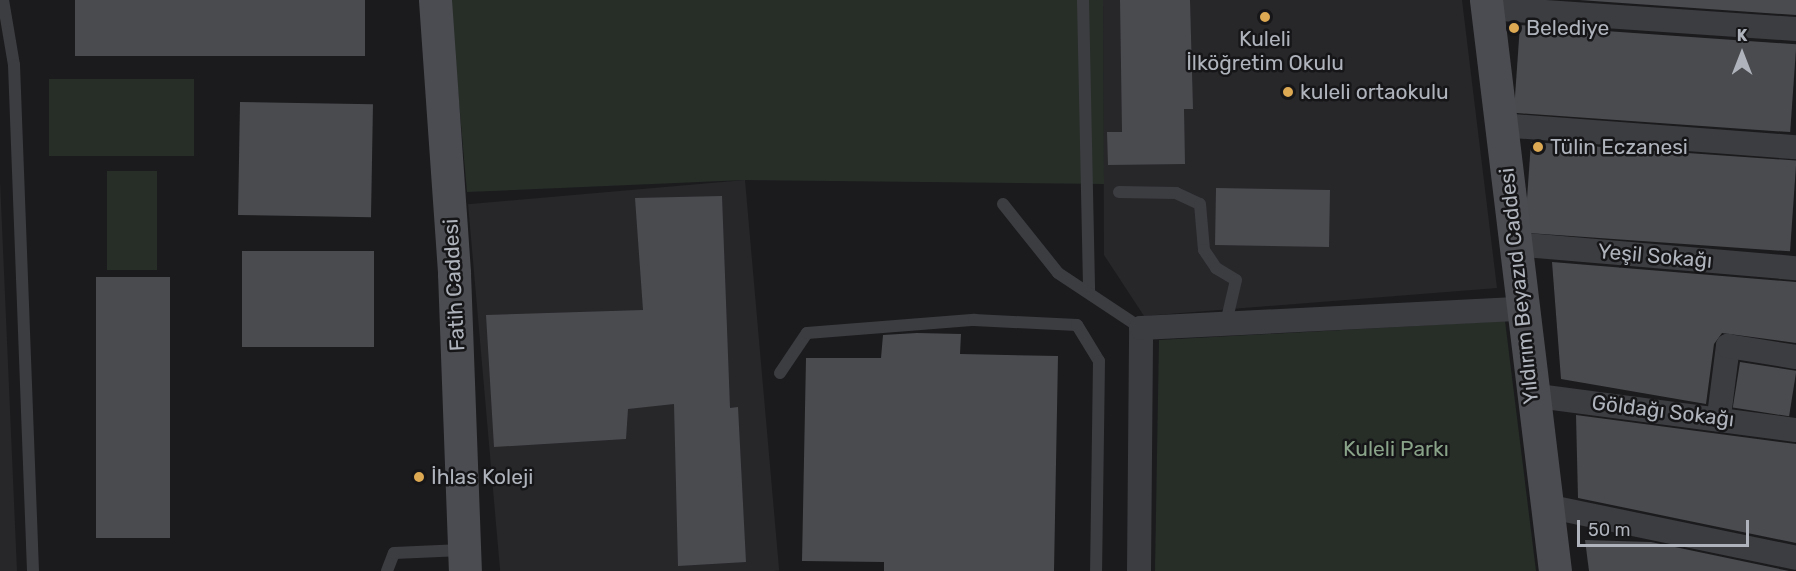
<!DOCTYPE html>
<meta charset="utf-8">
<style>
body{margin:0}
#map{position:relative;width:1796px;height:571px;overflow:hidden;background:#1b1b1d;font-family:Rubik,sans-serif}
div>[style]{position:absolute}
.built>*{inset:0;background:#27272a;transform-origin:0 0}
.green>*{inset:0;background:#272e28;transform-origin:0 0}
.building>*{inset:0;background:#4a4b4f;transform-origin:0 0}
.lane>*{height:12px;margin:-6px;padding:0 6px;transform-origin:6px;border-radius:6px;background:#3c3d41}
.street>*{height:24px;margin:-12px;padding:0 12px;transform-origin:12px;border-radius:12px;background:#3c3d41}
.secondary>*{height:33px;margin:-16.5px;padding:0 16.5px;transform-origin:16.5px;border-radius:16.5px;background:#4b4c51}
.dots>*{width:16px;height:16px;translate:-50% -50%;box-sizing:border-box;border:3px solid #161618;border-radius:50%}
span{translate:-50% -50%;white-space:nowrap;text-align:center;line-height:1.15;-webkit-text-stroke:5px #161618;paint-order:stroke}
.poi-label{font-size:21px;color:#afb3bb}
.left{translate:0 -50%;text-align:left}
.street-label{font-size:21px;color:#afb3bb}
.park-label{font-size:21px;color:#89a389}
.north{position:absolute;left:1712px;top:24px;width:60px;height:60px;-webkit-text-stroke:4px #161618;paint-order:stroke;rotate:0deg;font-size:16px;font-weight:700;line-height:24px;text-align:center;color:#afb3bb}
.north::after{content:'';display:block;margin:auto;width:21px;height:27px;background:#afb3bb;clip-path:polygon(50% 0,100% 100%,50% 72%,0 100%)}
.scale{position:absolute;left:1577px;top:520px;width:172px;height:27px;box-sizing:border-box;border:3px solid #afb3bb;border-top:0;padding-left:8px;font-size:18px;line-height:21px;white-space:nowrap;color:#afb3bb;-webkit-text-stroke:4px #161618;paint-order:stroke}
</style>
<div id="map">
<div class="built">
<i style="clip-path:polygon(1103px 0,1462px 0,1497px 288px,1144px 316px,1104px 255px)"></i>
<i style="clip-path:polygon(0 180px,17px 571px,0 571px)"></i>
<i style="left:745px;top:180px;width:392px;height:278px;rotate:85deg"></i>
</div>
<div class="green">
<i style="clip-path:polygon(450px 0,1103px 0,1104px 184px,745px 180px,467px 192px)"></i>
<i style="left:49px;top:79px;width:145px;height:77px"></i>
<i style="left:107px;top:171px;width:50px;height:99px"></i>
<i style="clip-path:polygon(1505px 321px,1536px 571px,1155px 571px,1159px 340px)"></i>
</div>
<div class="building">
<i style="left:75px;top:0;width:290px;height:56px"></i>
<i style="clip-path:polygon(1120px 0,1190px 0,1193px 109px,1184px 109px,1185px 164px,1108px 165px,1107px 132px,1122px 132px)"></i>
<i style="clip-path:polygon(1579px 0,1796px 0,1796px 15px)"></i>
<i style="left:1520px;top:25px;width:277px;height:88px;rotate:4deg"></i>
<i style="left:240px;top:102px;width:133px;height:113px;rotate:1deg"></i>
<i style="left:1531px;top:142px;width:266px;height:91px;rotate:4deg"></i>
<i style="left:1330px;top:190px;width:57px;height:114px;rotate:91deg"></i>
<i style="clip-path:polygon(722px 196px,730px 408px,738px 407px,746px 562px,678px 566px,674px 404px,628px 409px,626px 439px,494px 447px,486px 315px,643px 310px,635px 198px)"></i>
<i style="left:242px;top:251px;width:132px;height:96px"></i>
<i style="clip-path:polygon(1552px 262px,1796px 282px,1796px 343px,1722px 333px,1714px 344px,1706px 404px,1561px 379px)"></i>
<i style="left:96px;top:277px;width:74px;height:261px"></i>
<i style="clip-path:polygon(917px 333px,961px 334px,960px 354px,1058px 356px,1054px 571px,884px 571px,884px 562px,802px 561px,806px 358px,881px 358px,883px 335px)"></i>
<i style="left:1740px;top:362px;width:57px;height:46px;rotate:9deg"></i>
<i style="clip-path:polygon(1576px 415px,1796px 444px,1796px 543px,1578px 498px)"></i>
<i style="clip-path:polygon(1585px 540px,1651px 542px,1789px 571px,1589px 571px)"></i>
</div>
<div class="lane">
<i style="left:3px;top:0;width:66px;rotate:80.4deg"></i>
<i style="left:14px;top:65px;width:506px;rotate:87.85deg"></i>
<i style="left:1083px;top:0;width:290px;rotate:88.8deg"></i>
<i style="left:1119px;top:192px;width:57px;rotate:1deg"></i>
<i style="left:1176px;top:193px;width:26px;rotate:25deg"></i>
<i style="left:1200px;top:204px;width:46px;rotate:85deg"></i>
<i style="left:1204px;top:250px;width:22px;rotate:56deg"></i>
<i style="left:1216px;top:268px;width:23px;rotate:31deg"></i>
<i style="left:1236px;top:280px;width:44px;rotate:103.1deg"></i>
<i style="left:1003px;top:204px;width:88px;rotate:51.4deg"></i>
<i style="left:1058px;top:273px;width:100px;rotate:33.5deg"></i>
<i style="left:780px;top:373px;width:48px;rotate:-56deg"></i>
<i style="left:807px;top:333px;width:168px;rotate:-4.5deg"></i>
<i style="left:974px;top:320px;width:103px;rotate:2.8deg"></i>
<i style="left:1077px;top:325px;width:42px;rotate:58.6deg"></i>
<i style="left:1099px;top:361px;width:210px;rotate:90.8deg"></i>
<i style="left:387px;top:571px;width:19px;rotate:-69deg"></i>
<i style="left:394px;top:553px;width:68px;rotate:-2.5deg"></i>
</div>
<div class="street">
<i style="left:1487px;top:8px;width:310px;rotate:3.9deg"></i>
<i style="left:1500px;top:125px;width:297px;rotate:4.3deg"></i>
<i style="left:1514px;top:244px;width:283px;rotate:4.9deg"></i>
<i style="left:1530px;top:395px;width:268px;rotate:7.5deg"></i>
<i style="left:1719px;top:416px;width:71px;rotate:-82.7deg"></i>
<i style="left:1728px;top:346px;width:69px;rotate:9.2deg"></i>
<i style="left:1546px;top:506px;width:255px;rotate:11.7deg"></i>
<i style="left:1139px;top:571px;width:243px;rotate:-89.5deg"></i>
<i style="left:1141px;top:328px;width:380px;rotate:-2.9deg"></i>
</div>
<div class="secondary">
<i style="left:435px;top:0;width:274px;rotate:86deg"></i>
<i style="left:454px;top:273px;width:298px;rotate:87.9deg"></i>
<i style="left:1486px;top:0;width:575px;rotate:83.11deg"></i>
</div>
<div class="dots">
<i style="left:1265px;top:17px;background:#dda953"></i>
<i style="left:1514px;top:28px;background:#dda953"></i>
<i style="left:1288px;top:92px;background:#dda953"></i>
<i style="left:1538px;top:147px;background:#dda953"></i>
<i style="left:419px;top:477px;background:#dda953"></i>
</div>
<div class="poi-label">
<span class="left" style="left:1526px;top:28px">Belediye</span>
<span style="left:1265px;top:51px">Kuleli<br>İlköğretim Okulu</span>
<span class="left" style="left:1300px;top:92px">kuleli ortaokulu</span>
<span class="left" style="left:1550px;top:147px">Tülin Eczanesi</span>
<span class="left" style="left:431px;top:477px">İhlas Koleji</span>
</div>
<div class="street-label">
<span style="left:1655px;top:256px;rotate:5deg">Yeşil Sokağı</span>
<span style="left:454px;top:285px;rotate:-93deg">Fatih Caddesi</span>
<span style="left:1519px;top:286px;rotate:-96deg">Yıldırım Beyazıd Caddesi</span>
<span style="left:1663px;top:411px;rotate:7deg">Göldağı Sokağı</span>
</div>
<div class="park-label">
<span style="left:1396px;top:449px">Kuleli Parkı</span>
</div>
<div class="north">K</div>
<div class="scale">50 m</div>
</div>
